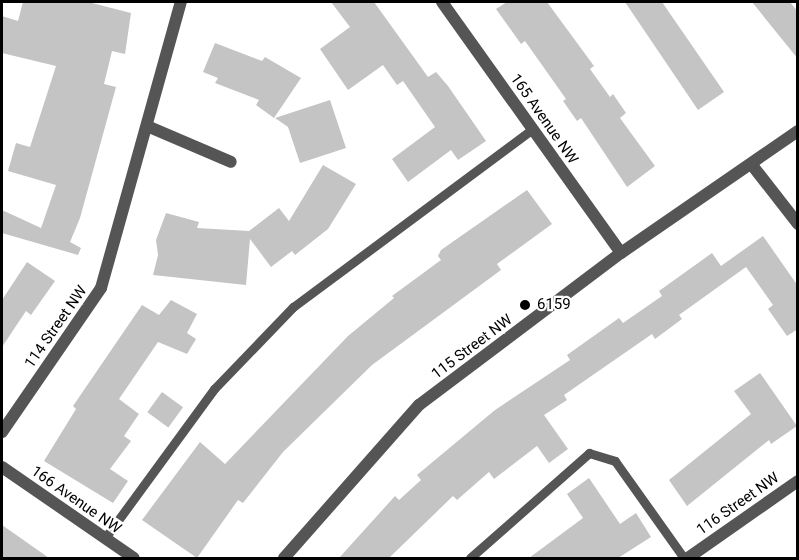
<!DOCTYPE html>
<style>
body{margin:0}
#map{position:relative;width:799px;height:560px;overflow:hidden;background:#fff;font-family:Roboto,sans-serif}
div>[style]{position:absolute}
.building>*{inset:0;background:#c4c4c4;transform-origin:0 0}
.service>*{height:9px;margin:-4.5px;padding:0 4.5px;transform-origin:4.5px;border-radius:4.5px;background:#555}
.minor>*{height:12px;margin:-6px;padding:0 6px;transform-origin:6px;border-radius:6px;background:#555}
.tertiary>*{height:12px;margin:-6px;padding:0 6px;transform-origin:6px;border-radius:6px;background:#555}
.dots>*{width:16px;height:16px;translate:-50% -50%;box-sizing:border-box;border:3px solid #fff;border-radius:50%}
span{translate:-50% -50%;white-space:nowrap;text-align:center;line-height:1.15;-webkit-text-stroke:4.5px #fff;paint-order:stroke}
.street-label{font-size:15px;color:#000}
.poi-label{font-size:15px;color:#000}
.left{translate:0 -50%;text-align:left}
.frame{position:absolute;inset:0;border:3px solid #000;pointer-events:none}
</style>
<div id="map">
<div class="building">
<i style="clip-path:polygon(23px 2px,88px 2px,131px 13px,125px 54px,112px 51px,104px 84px,116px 87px,80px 218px,70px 242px,81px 248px,78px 255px,2px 233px,2px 210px,41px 228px,56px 185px,8px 171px,16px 143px,30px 147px,56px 66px,2px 53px,2px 16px,18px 21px)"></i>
<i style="clip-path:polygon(331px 2px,374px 2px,428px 77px,436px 72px,448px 86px,486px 141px,458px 160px,451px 150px,408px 182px,392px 159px,435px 127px,403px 81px,397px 85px,383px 65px,348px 90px,320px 49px,350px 27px)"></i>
<i style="clip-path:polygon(507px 2px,547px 2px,594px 66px,590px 69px,610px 97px,613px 94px,626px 113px,620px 118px,655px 166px,627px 187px,581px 118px,577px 121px,563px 101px,566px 99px,525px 41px,521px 44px,496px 9px)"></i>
<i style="clip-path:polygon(625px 2px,662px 2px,724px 92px,698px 110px)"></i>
<i style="clip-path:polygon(752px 2px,790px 2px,798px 12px,798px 59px)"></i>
<i style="clip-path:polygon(215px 43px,262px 61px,265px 57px,301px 78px,274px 118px,256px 105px,259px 100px,215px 83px,218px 78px,203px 72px)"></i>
<i style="clip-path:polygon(330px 100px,346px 148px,300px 163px,288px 127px,275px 118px)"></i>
<i style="clip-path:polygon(323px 165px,356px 184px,328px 229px,295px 255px,292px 251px,271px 267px,250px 239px,246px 285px,153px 275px,158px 255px,156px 240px,166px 213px,199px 222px,197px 228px,249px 231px,279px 208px,289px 221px)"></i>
<i style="clip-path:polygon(527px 190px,552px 224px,497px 264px,501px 270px,372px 365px,283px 452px,243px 503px,238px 500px,197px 558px,142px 520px,200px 442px,225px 464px,348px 336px,394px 298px,392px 296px,441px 260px,438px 256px,441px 250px)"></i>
<i style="clip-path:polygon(763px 236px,798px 286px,798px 329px,787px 336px,768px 309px,773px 305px,746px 267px,679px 315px,682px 319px,655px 339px,652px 334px,564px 395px,567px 400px,544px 415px,568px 449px,549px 463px,537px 446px,494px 479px,489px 472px,457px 500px,453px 496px,389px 558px,339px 558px,395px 496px,399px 500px,421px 480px,417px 475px,495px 410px,570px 360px,567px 355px,619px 318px,623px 323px,662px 296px,659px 291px,712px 253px,721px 266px)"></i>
<i style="clip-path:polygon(27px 262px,55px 281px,31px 315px,26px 311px,2px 347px,2px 300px)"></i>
<i style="clip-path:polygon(171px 300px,197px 314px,187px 333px,196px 339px,187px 354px,158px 342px,119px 399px,139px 414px,124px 436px,131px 441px,110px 469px,128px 481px,113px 503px,44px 461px,76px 409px,73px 406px,142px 305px,159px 315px)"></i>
<i style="clip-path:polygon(760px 373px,797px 426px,771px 444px,769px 440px,687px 506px,669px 480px,751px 414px,734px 391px)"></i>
<i style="left:162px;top:392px;width:26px;height:25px;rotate:36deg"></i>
<i style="clip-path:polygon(589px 478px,620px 524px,636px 513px,651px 537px,618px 558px,529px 558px,583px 518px,567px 494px)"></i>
<i style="clip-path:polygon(2px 525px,22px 539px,49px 558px,2px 558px)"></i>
</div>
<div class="service">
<i style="left:105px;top:538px;width:185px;rotate:-53.8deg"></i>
<i style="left:214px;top:389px;width:114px;rotate:-46.1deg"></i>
<i style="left:293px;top:307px;width:299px;rotate:-36.6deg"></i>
<i style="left:470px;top:558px;width:159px;rotate:-41.4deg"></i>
<i style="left:589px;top:453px;width:27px;rotate:17deg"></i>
<i style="left:615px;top:461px;width:119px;rotate:54.6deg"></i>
</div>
<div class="minor">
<i style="left:442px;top:2px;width:308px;rotate:54.5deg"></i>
<i style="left:147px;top:126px;width:91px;rotate:23.2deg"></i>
<i style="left:2px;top:432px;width:175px;rotate:-55.5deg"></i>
<i style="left:101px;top:288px;width:297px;rotate:-74.4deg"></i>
<i style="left:2px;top:467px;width:160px;rotate:34.6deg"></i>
<i style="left:688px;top:558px;width:134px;rotate:-35deg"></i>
</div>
<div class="tertiary">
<i style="left:752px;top:165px;width:75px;rotate:52.1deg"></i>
<i style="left:284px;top:558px;width:204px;rotate:-48.6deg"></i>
<i style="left:419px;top:405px;width:253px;rotate:-37deg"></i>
<i style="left:621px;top:253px;width:215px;rotate:-34.6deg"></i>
</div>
<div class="dots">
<i style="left:525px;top:305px;background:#000"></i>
</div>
<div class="street-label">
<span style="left:544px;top:119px;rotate:55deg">165 Avenue NW</span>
<span style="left:56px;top:327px;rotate:-55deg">114 Street NW</span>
<span style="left:472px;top:347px;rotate:-37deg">115 Street NW</span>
<span style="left:76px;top:500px;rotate:35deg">166 Avenue NW</span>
<span style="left:738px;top:504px;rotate:-35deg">116 Street NW</span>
</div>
<div class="poi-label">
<span class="left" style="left:537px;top:305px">6159</span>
</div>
<div class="frame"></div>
</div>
